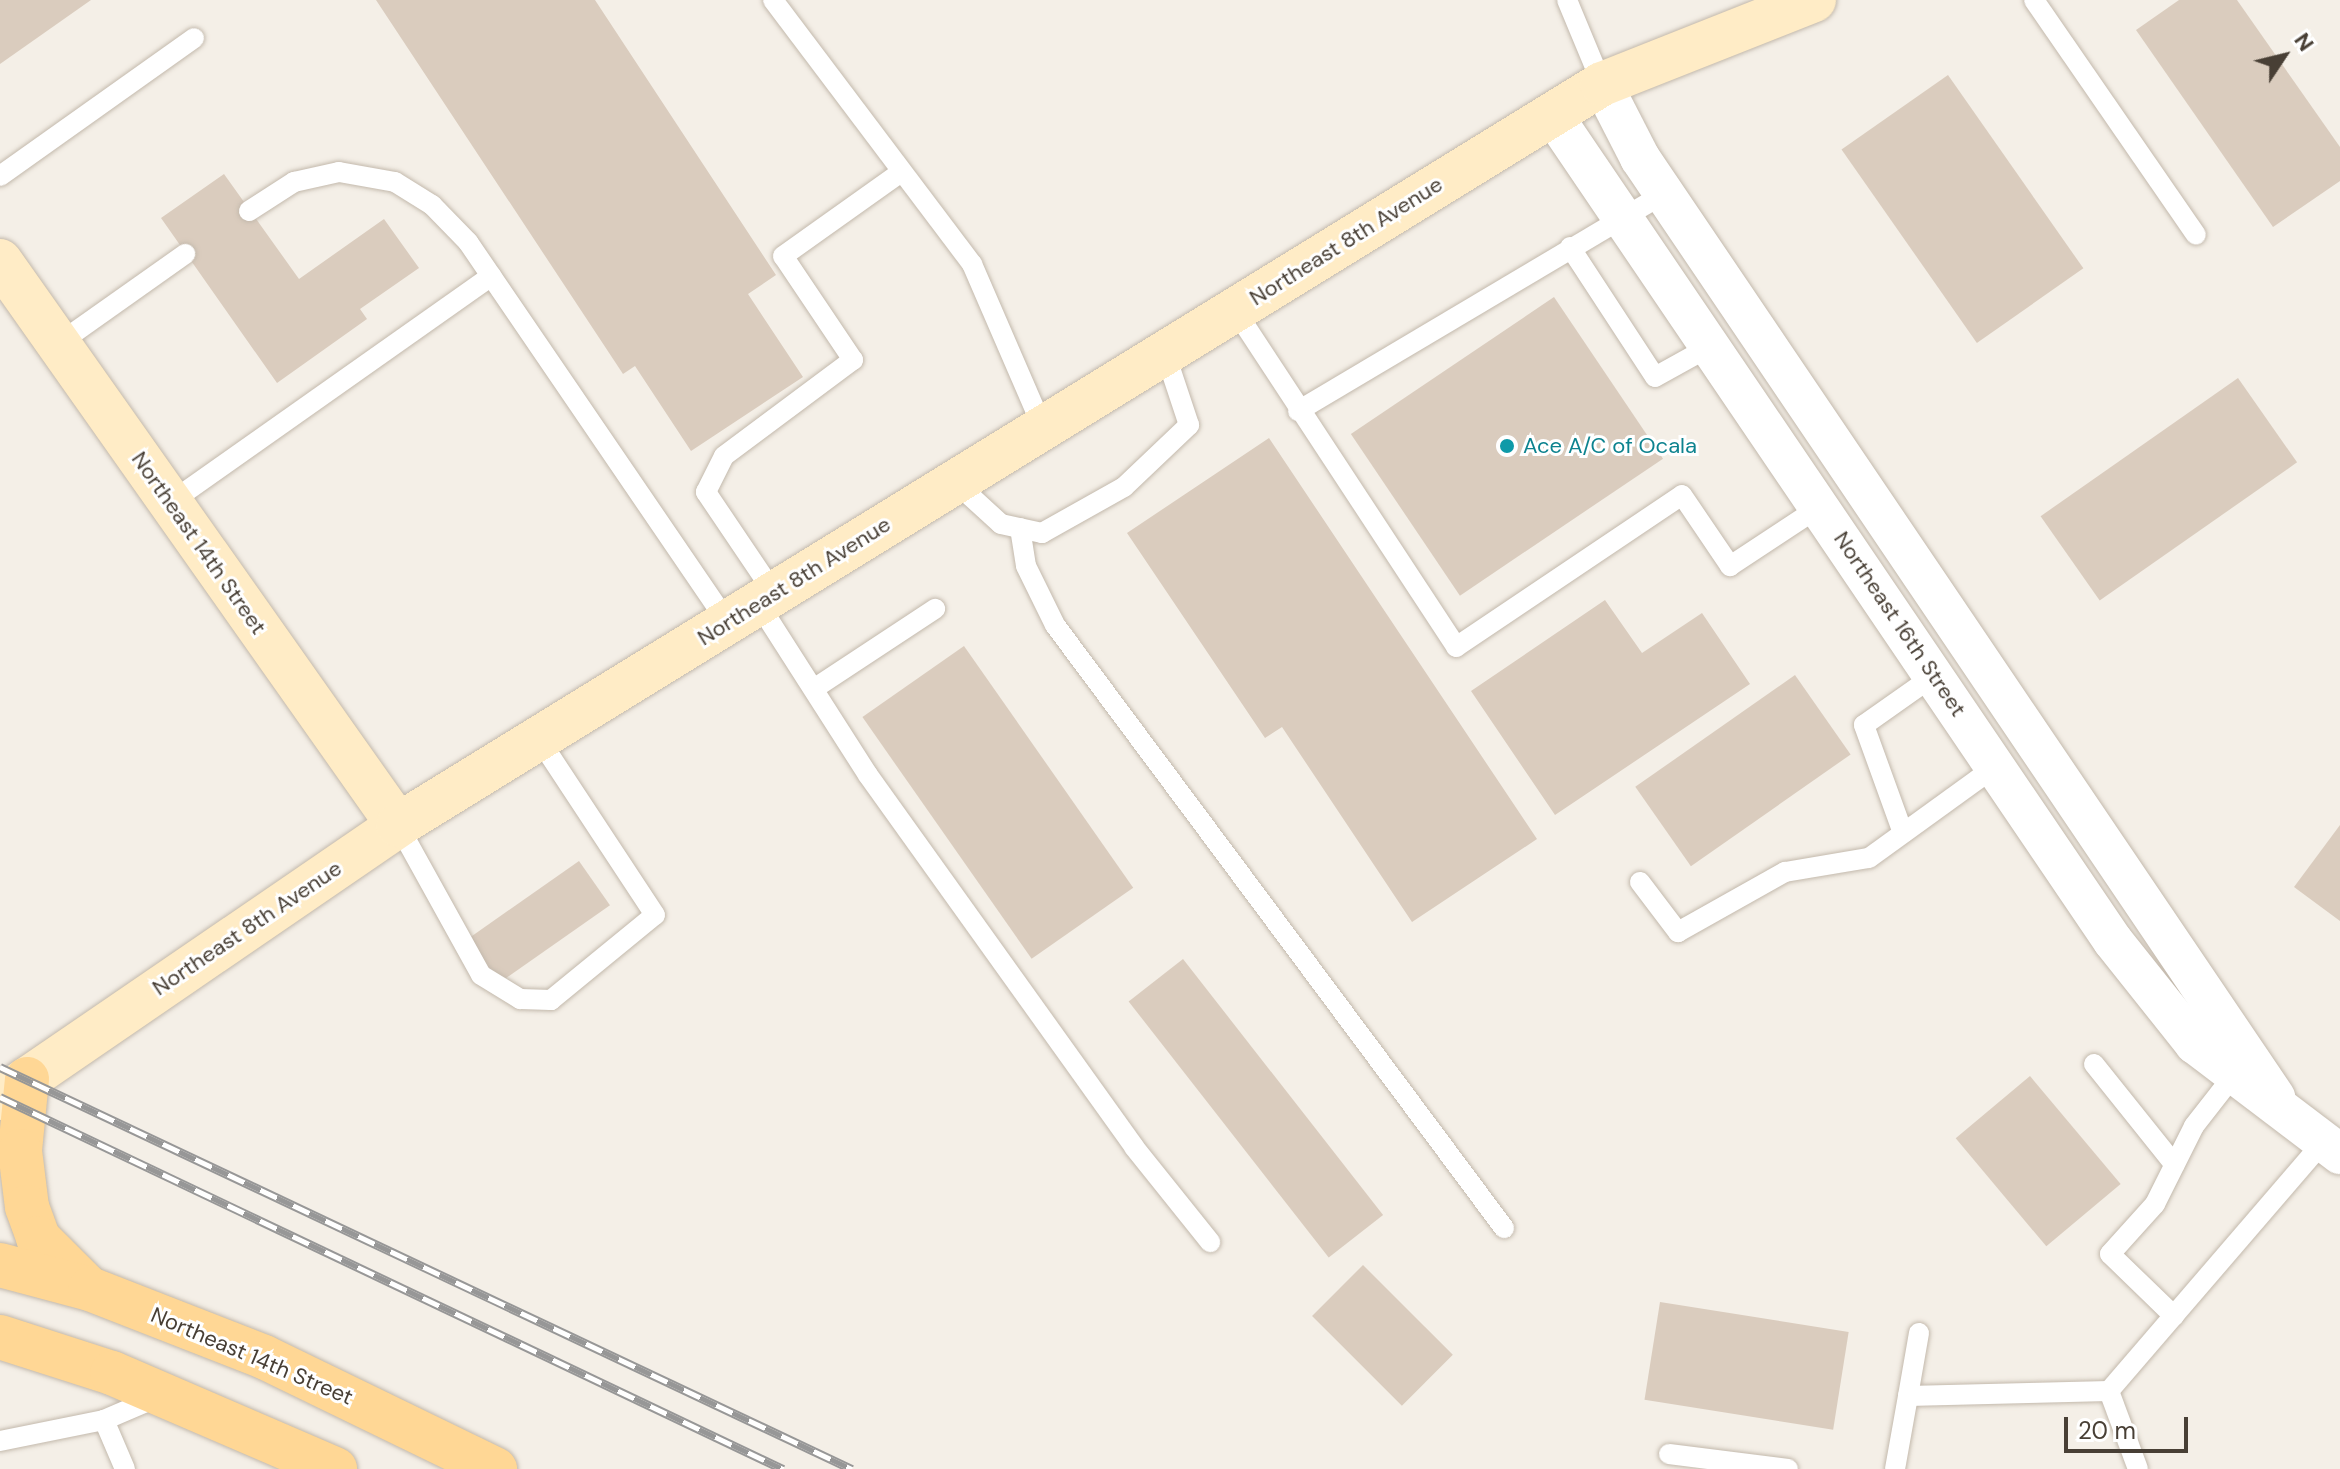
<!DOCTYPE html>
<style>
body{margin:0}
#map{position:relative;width:2340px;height:1469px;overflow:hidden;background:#f4efe7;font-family:"DM Sans",sans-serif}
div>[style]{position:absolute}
.building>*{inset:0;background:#daccbe;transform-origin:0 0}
.roads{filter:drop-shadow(0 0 2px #c3b9ac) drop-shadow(0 0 2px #c3b9ac)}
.lane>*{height:20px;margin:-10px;padding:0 10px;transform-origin:10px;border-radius:10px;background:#fff}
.street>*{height:40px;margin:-20px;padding:0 20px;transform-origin:20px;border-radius:20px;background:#fff}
.secondary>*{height:44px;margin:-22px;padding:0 22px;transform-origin:22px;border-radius:22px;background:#ffecc6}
.primary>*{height:44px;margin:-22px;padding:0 22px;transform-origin:22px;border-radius:22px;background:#ffd795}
.rail>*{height:9px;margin-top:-4.5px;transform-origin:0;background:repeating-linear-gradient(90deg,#fff 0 18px,#979797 0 36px);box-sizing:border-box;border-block:2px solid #979797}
.dots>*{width:22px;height:22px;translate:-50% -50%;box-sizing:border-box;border:4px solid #fff;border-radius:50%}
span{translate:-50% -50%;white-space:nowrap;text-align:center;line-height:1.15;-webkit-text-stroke:6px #fff;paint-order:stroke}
.street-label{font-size:22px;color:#483f35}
.culture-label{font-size:22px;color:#0d838f}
.left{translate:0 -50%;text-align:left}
.north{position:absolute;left:2244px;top:16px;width:80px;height:80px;-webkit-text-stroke:6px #fff;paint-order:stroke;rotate:55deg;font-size:22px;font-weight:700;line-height:32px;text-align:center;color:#483f35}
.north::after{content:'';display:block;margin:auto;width:28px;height:36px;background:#483f35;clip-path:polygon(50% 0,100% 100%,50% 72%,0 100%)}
.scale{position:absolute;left:2064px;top:1417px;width:124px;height:36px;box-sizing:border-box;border:4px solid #483f35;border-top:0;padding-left:10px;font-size:24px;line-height:28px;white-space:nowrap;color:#483f35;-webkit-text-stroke:6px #fff;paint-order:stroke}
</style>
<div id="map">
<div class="building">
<i style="clip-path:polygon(0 0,91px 0,0 64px)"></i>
<i style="clip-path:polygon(376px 0,595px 0,776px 275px,748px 294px,803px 377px,691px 451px,635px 366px,623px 374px)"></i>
<i style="clip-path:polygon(2179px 0,2237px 0,2340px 147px,2340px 181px,2273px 227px,2136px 30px)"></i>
<i style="left:1948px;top:75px;width:236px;height:130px;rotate:55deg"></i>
<i style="clip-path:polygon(224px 174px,299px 279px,384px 219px,419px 268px,360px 309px,367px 319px,277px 383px,161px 218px)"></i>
<i style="left:1554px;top:297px;width:195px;height:245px;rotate:56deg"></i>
<i style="left:2238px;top:378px;width:103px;height:241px;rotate:55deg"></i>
<i style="clip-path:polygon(1269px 438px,1537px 839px,1412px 922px,1282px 727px,1265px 738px,1127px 533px)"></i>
<i style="clip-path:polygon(1605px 600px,1642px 653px,1702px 613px,1750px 684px,1555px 815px,1471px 691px)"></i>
<i style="left:964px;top:646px;width:295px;height:124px;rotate:55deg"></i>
<i style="left:1795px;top:675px;width:97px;height:195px;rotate:55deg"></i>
<i style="clip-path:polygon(2340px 825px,2340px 921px,2294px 887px)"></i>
<i style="left:579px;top:861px;width:54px;height:138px;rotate:55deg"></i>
<i style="left:1183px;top:959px;width:325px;height:69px;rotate:52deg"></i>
<i style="left:2030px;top:1076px;width:141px;height:97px;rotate:50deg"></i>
<i style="left:1363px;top:1265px;width:127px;height:72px;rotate:45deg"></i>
<i style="left:1660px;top:1302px;width:191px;height:99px;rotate:9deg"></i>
</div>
<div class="roads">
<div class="lane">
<i style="left:773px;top:0;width:331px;rotate:53deg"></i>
<i style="left:972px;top:264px;width:179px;rotate:66.6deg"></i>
<i style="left:1567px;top:0;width:91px;rotate:67.4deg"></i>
<i style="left:2034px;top:0;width:285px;rotate:55.4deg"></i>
<i style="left:0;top:176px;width:238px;rotate:-35.4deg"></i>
<i style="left:249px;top:211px;width:54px;rotate:-32.8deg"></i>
<i style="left:294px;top:182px;width:46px;rotate:-12.5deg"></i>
<i style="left:339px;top:172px;width:57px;rotate:10.1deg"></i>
<i style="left:395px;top:182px;width:44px;rotate:31.9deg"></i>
<i style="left:432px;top:205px;width:52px;rotate:45.8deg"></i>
<i style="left:468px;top:242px;width:460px;rotate:55.7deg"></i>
<i style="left:1570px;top:247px;width:155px;rotate:56.8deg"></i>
<i style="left:1655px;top:377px;width:64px;rotate:-29deg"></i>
<i style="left:1235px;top:310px;width:403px;rotate:56.7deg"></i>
<i style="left:1456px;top:647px;width:272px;rotate:-33.9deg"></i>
<i style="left:1682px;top:495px;width:86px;rotate:55.9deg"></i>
<i style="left:1730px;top:566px;width:109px;rotate:-33.4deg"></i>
<i style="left:58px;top:344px;width:156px;rotate:-35.3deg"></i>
<i style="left:1298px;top:411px;width:425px;rotate:-30.7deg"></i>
<i style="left:955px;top:482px;width:62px;rotate:42.4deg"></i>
<i style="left:1001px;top:524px;width:42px;rotate:12.4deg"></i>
<i style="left:1042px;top:533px;width:94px;rotate:-29.3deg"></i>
<i style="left:1124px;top:487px;width:90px;rotate:-43.6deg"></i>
<i style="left:1189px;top:425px;width:76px;rotate:-108.4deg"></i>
<i style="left:171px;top:502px;width:392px;rotate:-35.2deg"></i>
<i style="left:1020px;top:528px;width:38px;rotate:81deg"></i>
<i style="left:1026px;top:566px;width:66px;rotate:63.8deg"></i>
<i style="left:1055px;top:625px;width:752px;rotate:53.33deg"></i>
<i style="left:774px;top:593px;width:122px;rotate:-124deg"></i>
<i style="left:706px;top:492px;width:40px;rotate:-63.4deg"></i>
<i style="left:724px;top:456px;width:161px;rotate:-36.7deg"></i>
<i style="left:853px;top:360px;width:125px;rotate:-123.9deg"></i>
<i style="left:783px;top:256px;width:143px;rotate:-35.4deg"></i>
<i style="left:758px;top:603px;width:204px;rotate:57.4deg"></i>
<i style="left:868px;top:775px;width:457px;rotate:54.4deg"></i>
<i style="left:1134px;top:1147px;width:122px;rotate:51.3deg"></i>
<i style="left:815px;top:688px;width:144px;rotate:-33.4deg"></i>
<i style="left:398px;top:825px;width:171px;rotate:61deg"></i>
<i style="left:481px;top:975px;width:46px;rotate:31.6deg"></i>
<i style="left:520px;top:999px;width:31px;rotate:2deg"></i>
<i style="left:551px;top:1000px;width:134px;rotate:-39.3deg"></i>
<i style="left:655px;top:915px;width:211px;rotate:-123.4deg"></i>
<i style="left:1903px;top:833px;width:115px;rotate:-109.9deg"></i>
<i style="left:1864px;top:725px;width:87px;rotate:-35.2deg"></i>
<i style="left:1640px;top:882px;width:63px;rotate:52.8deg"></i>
<i style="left:1678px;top:932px;width:123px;rotate:-29.3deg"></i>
<i style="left:1785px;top:872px;width:85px;rotate:-9.5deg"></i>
<i style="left:1869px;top:858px;width:157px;rotate:-35.9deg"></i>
<i style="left:2094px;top:1064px;width:129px;rotate:51.3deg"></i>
<i style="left:2174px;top:1316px;width:89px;rotate:-135.9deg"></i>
<i style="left:2110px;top:1254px;width:67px;rotate:-48deg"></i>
<i style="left:2155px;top:1204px;width:87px;rotate:-63.4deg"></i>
<i style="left:2194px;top:1126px;width:63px;rotate:-52deg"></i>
<i style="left:2109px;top:1391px;width:83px;rotate:69.6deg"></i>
<i style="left:1908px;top:1396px;width:64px;rotate:-80.1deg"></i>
<i style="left:104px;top:1420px;width:53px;rotate:66.8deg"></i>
<i style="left:0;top:1441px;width:106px;rotate:-11.4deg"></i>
<i style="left:104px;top:1420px;width:61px;rotate:-23.2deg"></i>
<i style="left:1669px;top:1454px;width:120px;rotate:7.2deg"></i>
<i style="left:1895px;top:1469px;width:74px;rotate:-79.9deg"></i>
<i style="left:1908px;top:1396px;width:201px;rotate:-1.4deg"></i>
<i style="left:2109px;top:1391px;width:330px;rotate:-49.3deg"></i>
</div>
<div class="street">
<i style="left:1602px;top:84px;width:83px;rotate:62.8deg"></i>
<i style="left:1640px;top:158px;width:1134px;rotate:55.93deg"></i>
<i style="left:1552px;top:114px;width:999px;rotate:55.85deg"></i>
<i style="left:2113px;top:941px;width:132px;rotate:51.5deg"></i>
<i style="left:2195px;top:1044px;width:182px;rotate:37.2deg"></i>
</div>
<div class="secondary">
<i style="left:0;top:261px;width:690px;rotate:54.79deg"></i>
<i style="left:0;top:1098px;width:483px;rotate:-34.4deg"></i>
<i style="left:398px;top:825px;width:1414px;rotate:-31.61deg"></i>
<i style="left:1602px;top:84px;width:228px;rotate:-21.6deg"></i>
</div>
<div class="primary">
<i style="left:27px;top:1079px;width:72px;rotate:95.6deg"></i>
<i style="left:20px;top:1151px;width:56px;rotate:82.9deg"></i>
<i style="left:27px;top:1207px;width:33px;rotate:70deg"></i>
<i style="left:38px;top:1238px;width:66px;rotate:45deg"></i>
<i style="left:0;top:1265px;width:93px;rotate:14.9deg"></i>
<i style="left:90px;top:1289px;width:187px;rotate:21.3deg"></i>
<i style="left:264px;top:1357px;width:257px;rotate:25.9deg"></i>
<i style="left:0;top:1337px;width:118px;rotate:17.8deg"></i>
<i style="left:112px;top:1373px;width:243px;rotate:23.3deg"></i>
</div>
</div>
<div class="rail">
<i style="left:0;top:1067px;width:942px;rotate:25.26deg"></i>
<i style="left:0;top:1097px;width:867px;rotate:25.41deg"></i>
</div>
<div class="dots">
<i style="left:1507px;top:446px;background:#0f9aa8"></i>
</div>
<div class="street-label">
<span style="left:1346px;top:241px;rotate:-32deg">Northeast 8th Avenue</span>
<span style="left:199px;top:543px;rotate:55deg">Northeast 14th Street</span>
<span style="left:794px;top:581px;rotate:-32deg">Northeast 8th Avenue</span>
<span style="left:1900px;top:624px;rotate:56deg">Northeast 16th Street</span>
<span style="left:247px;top:928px;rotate:-34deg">Northeast 8th Avenue</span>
<span style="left:252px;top:1356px;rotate:23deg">Northeast 14th Street</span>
</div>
<div class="culture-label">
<span class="left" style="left:1523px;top:446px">Ace A/C of Ocala</span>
</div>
<div class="north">N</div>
<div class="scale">20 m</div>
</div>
